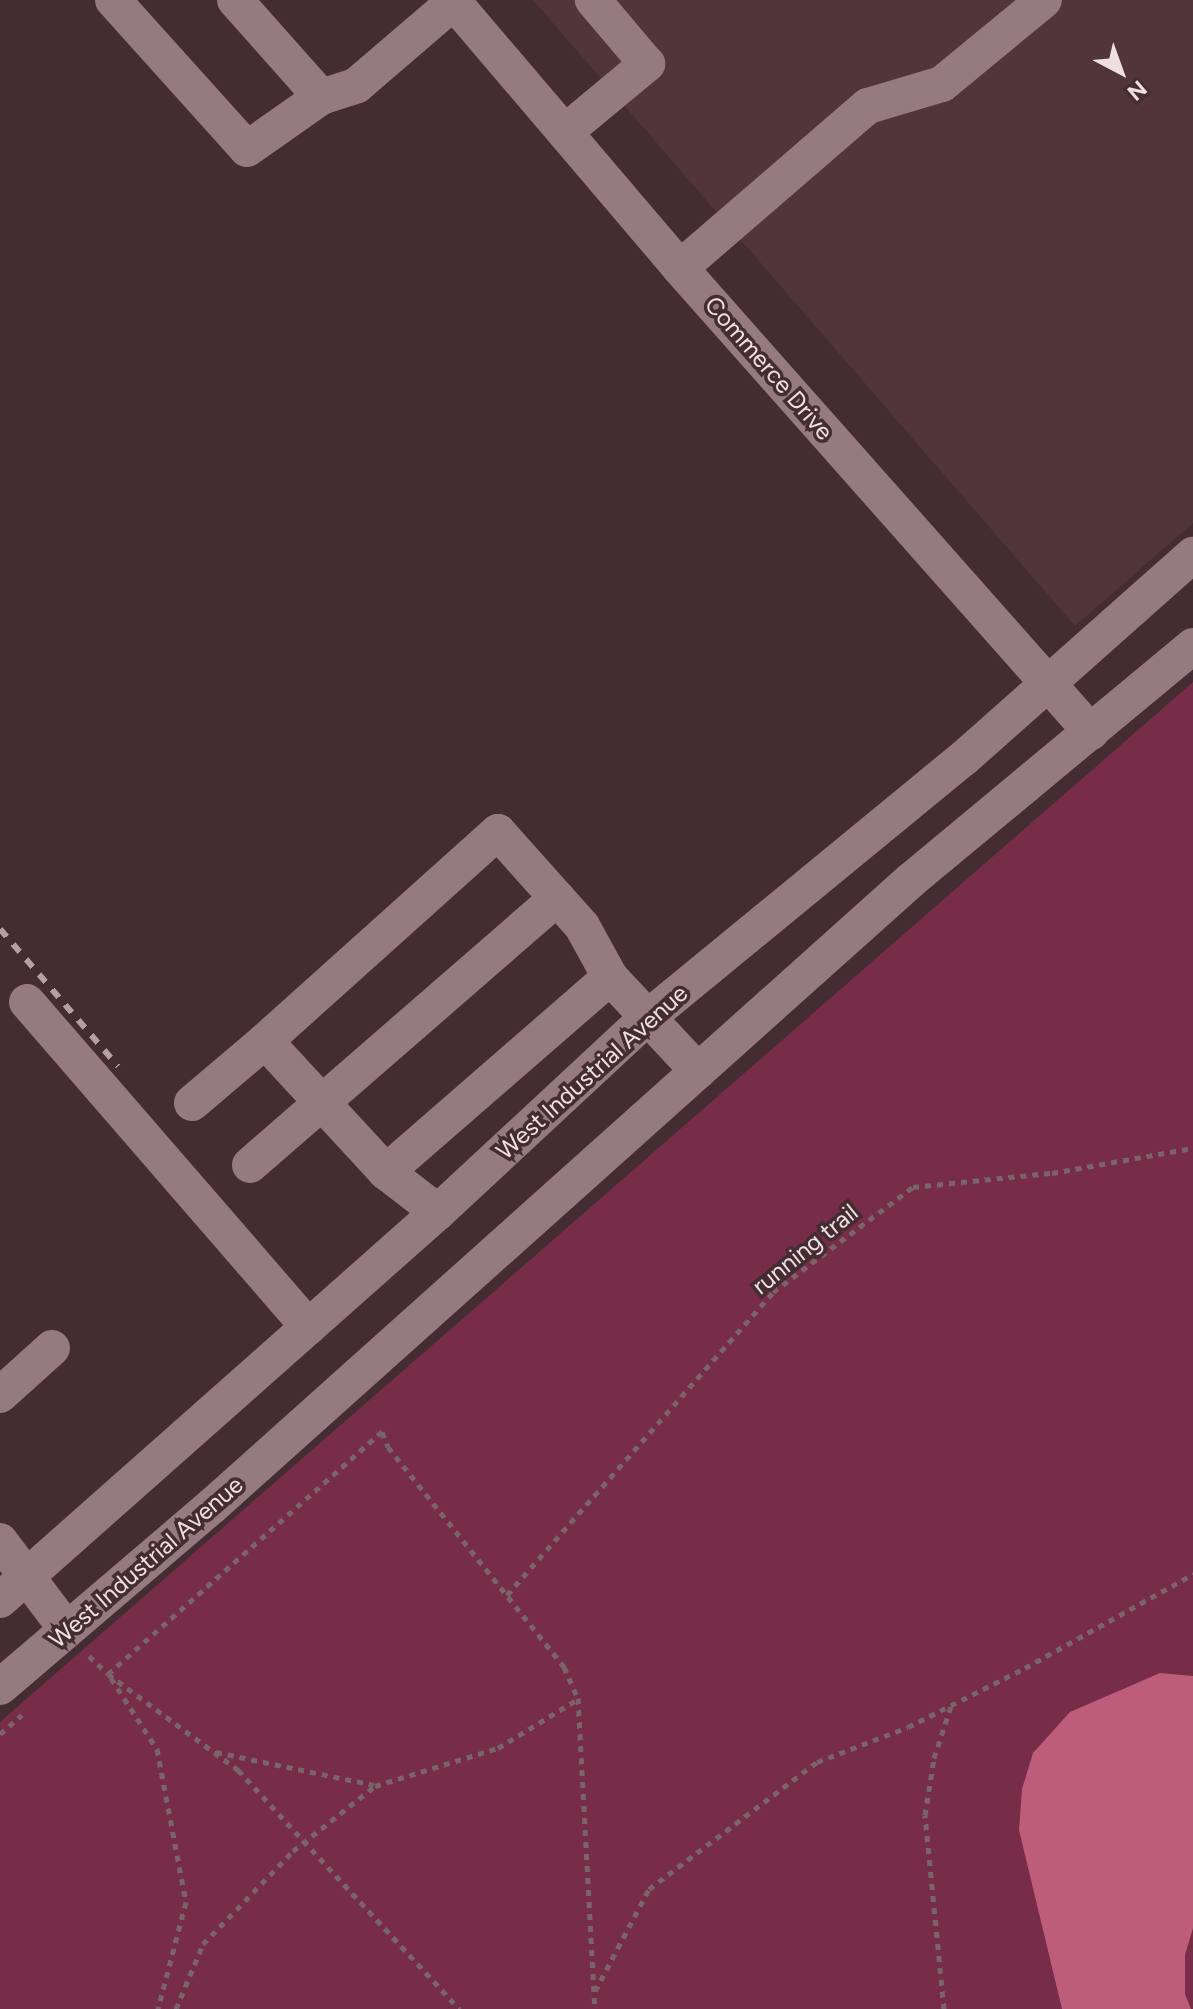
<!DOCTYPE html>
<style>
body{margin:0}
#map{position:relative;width:1193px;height:2009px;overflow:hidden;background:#442c33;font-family:Figtree,sans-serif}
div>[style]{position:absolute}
.built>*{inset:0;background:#52343c}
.green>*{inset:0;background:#772d47}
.water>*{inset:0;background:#bd5d7b}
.path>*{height:5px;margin-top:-2.5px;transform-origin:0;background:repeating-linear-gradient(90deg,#7a646a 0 6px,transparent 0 12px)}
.minor>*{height:36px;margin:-18px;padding:0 18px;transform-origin:18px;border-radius:18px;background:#967a81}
.rail>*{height:6px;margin-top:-3px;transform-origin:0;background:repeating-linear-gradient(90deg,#b3a0a5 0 10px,transparent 0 20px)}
span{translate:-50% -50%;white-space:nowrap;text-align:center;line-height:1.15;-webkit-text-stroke:7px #442c33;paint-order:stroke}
.street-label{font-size:24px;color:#efdfe3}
.north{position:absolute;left:1081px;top:32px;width:80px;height:80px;-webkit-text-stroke:6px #442c33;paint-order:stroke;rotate:139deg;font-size:22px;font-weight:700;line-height:32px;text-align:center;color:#efdfe3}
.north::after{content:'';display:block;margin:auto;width:28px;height:36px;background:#efdfe3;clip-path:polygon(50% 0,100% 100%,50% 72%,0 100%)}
</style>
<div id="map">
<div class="built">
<i style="clip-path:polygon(533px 0,1193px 0,1193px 523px,1075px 626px)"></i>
</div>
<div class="green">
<i style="clip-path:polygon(1193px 682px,1193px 2009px,0 2009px,0 1722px)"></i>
</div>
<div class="water">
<i style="clip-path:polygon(1160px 1673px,1193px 1676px,1193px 1928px,1185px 1955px,1185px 1994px,1191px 2009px,1062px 2009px,1019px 1830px,1022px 1789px,1033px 1753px,1070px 1712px)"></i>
</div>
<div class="path">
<i style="left:507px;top:1595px;width:403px;rotate:-48.7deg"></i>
<i style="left:773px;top:1292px;width:175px;rotate:-36.9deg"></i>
<i style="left:913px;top:1187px;width:140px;rotate:-5.8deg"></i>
<i style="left:1052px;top:1173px;width:143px;rotate:-10.1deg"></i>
<i style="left:89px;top:1656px;width:26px;rotate:43deg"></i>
<i style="left:108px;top:1674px;width:366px;rotate:-41.5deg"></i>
<i style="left:382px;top:1432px;width:16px;rotate:68deg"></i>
<i style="left:388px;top:1447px;width:282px;rotate:51.3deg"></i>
<i style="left:564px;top:1667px;width:34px;rotate:66deg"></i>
<i style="left:578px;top:1698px;width:311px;rotate:86.9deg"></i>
<i style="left:108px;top:1674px;width:162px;rotate:36.4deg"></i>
<i style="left:238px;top:1770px;width:326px;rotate:47.2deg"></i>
<i style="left:111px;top:1678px;width:85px;rotate:57.1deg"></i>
<i style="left:157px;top:1749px;width:156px;rotate:79.3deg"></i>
<i style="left:186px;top:1902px;width:111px;rotate:104.7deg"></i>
<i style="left:0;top:1734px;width:29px;rotate:-41deg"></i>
<i style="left:216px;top:1752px;width:161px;rotate:11.8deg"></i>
<i style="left:595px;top:1991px;width:115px;rotate:-62.1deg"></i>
<i style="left:649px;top:1889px;width:211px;rotate:-37.1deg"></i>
<i style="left:817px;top:1762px;width:97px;rotate:-21deg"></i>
<i style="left:908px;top:1727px;width:131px;rotate:-26.8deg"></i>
<i style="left:1025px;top:1668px;width:193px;rotate:-29.2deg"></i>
<i style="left:176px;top:2009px;width:70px;rotate:-67.4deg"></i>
<i style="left:203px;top:1944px;width:129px;rotate:-45.9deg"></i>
<i style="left:293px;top:1851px;width:105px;rotate:-38.4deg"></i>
<i style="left:375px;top:1786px;width:129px;rotate:-17.2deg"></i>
<i style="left:498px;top:1748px;width:94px;rotate:-31.5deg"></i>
<i style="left:944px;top:2009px;width:195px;rotate:-95.6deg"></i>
<i style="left:925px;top:1815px;width:58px;rotate:-81deg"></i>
<i style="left:934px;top:1758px;width:55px;rotate:-71.9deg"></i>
</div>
<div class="minor">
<i style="left:113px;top:0;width:200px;rotate:48deg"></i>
<i style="left:247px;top:149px;width:90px;rotate:-35.1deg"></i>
<i style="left:235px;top:0;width:130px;rotate:48.4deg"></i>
<i style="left:321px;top:97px;width:38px;rotate:-18deg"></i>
<i style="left:357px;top:85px;width:128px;rotate:-40.6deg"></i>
<i style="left:452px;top:0;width:352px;rotate:49.6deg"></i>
<i style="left:680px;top:268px;width:620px;rotate:48.47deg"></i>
<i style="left:565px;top:132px;width:107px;rotate:-39.7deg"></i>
<i style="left:647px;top:64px;width:84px;rotate:-130.2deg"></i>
<i style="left:680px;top:268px;width:248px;rotate:-40.8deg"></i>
<i style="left:868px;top:106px;width:77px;rotate:-16.6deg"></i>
<i style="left:942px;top:84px;width:132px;rotate:-39.5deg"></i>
<i style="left:27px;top:1002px;width:430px;rotate:49.1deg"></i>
<i style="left:192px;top:1103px;width:96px;rotate:-40.3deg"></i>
<i style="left:250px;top:1165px;width:407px;rotate:-41deg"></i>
<i style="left:386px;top:1172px;width:297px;rotate:-41deg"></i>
<i style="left:438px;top:1212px;width:66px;rotate:-142.4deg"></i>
<i style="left:386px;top:1172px;width:178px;rotate:-132.7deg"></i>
<i style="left:265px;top:1041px;width:313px;rotate:-41.9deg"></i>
<i style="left:498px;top:832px;width:126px;rotate:48.2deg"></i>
<i style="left:582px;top:926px;width:58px;rotate:61.2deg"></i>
<i style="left:610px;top:977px;width:129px;rotate:46.9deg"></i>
<i style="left:0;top:1395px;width:70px;rotate:-42.1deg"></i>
<i style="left:0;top:1541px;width:111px;rotate:53deg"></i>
<i style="left:0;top:1600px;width:585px;rotate:-41.54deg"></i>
<i style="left:438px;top:1212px;width:284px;rotate:-42.9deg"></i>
<i style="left:646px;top:1019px;width:411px;rotate:-39.4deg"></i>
<i style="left:964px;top:758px;width:306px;rotate:-41.6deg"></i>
<i style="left:0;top:1687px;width:279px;rotate:-40.5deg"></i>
<i style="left:212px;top:1506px;width:937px;rotate:-41.84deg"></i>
<i style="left:910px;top:881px;width:368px;rotate:-39.7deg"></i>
</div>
<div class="rail">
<i style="left:0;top:929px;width:181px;rotate:49.3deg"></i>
</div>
<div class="street-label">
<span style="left:769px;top:368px;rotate:49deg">Commerce Drive</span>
<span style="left:592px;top:1072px;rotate:-42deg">West Industrial Avenue</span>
<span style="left:805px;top:1249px;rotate:-39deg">running trail</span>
<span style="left:146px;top:1562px;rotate:-41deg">West Industrial Avenue</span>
</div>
<div class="north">N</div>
</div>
